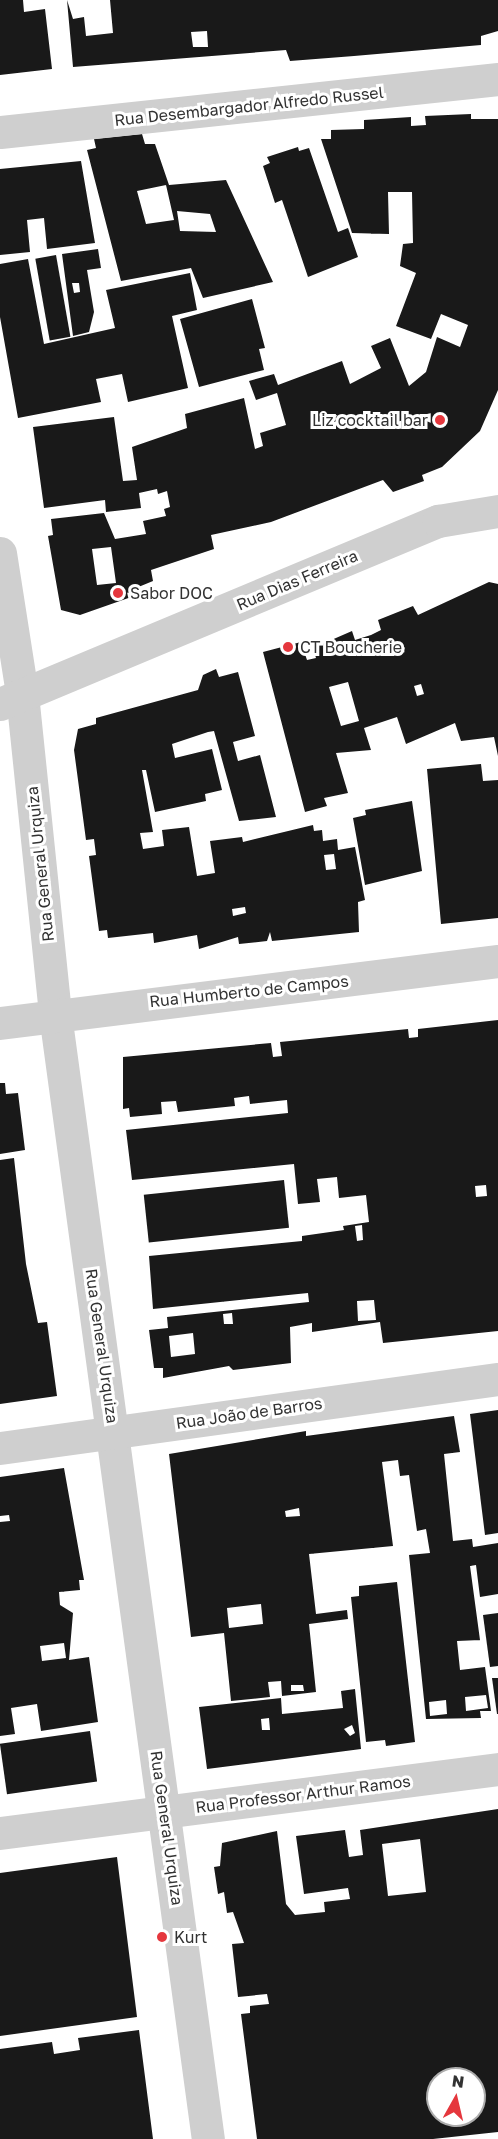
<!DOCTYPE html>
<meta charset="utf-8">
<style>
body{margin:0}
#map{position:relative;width:498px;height:2139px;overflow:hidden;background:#fff;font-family:"Golos Text",sans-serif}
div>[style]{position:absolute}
.building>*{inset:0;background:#191919;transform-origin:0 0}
.minor>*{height:33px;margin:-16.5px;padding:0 16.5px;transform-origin:16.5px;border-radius:16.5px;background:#cfcfcf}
.dots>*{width:16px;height:16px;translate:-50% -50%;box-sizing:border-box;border:3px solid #fff;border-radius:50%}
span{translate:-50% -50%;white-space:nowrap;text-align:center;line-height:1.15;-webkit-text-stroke:6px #fff;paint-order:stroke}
.street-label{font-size:16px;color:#323232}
.poi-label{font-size:16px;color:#323232}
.right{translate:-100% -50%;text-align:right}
.left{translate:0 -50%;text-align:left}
.north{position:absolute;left:426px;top:2067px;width:60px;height:60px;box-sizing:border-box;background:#fff;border:2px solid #adadad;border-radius:50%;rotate:8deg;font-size:16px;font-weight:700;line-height:24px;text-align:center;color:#323232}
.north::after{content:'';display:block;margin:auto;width:21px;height:27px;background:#e5373d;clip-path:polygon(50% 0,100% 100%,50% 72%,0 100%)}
</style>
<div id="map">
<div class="building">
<i style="clip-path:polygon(0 0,23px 0,24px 12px,45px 9px,52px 69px,0 75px)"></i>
<i style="clip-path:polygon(evenodd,67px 0,73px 19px,84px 17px,86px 36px,113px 33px,110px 0,498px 0,498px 31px,481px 36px,481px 45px,354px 56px,290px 61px,286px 50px,73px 67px,67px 0,207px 31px,208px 47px,193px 47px,191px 32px,207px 31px)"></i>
<i style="clip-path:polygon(evenodd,471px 114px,471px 119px,498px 119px,498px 390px,480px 431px,442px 467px,422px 475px,424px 481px,393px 492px,383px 480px,271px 522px,211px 535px,214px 549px,151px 570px,153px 581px,136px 588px,137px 595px,80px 615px,61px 610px,48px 536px,53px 535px,51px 519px,104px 513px,115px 539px,146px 534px,143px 521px,166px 516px,164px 509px,170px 507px,167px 491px,158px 494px,157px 489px,139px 493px,141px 508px,106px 512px,105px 500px,44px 508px,33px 427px,114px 417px,123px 481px,137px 480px,132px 447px,187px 428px,185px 414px,244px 398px,255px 449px,263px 446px,260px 433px,286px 425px,277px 393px,256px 400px,249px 381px,274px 374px,278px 385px,342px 361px,350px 384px,381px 368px,371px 346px,390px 338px,409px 386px,426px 372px,437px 337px,460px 347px,468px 325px,441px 314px,431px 339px,396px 326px,416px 273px,400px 266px,403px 244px,413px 243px,412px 192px,388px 192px,389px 234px,352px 233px,321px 139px,331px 139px,331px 130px,364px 129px,364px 120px,411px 117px,411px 126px,426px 125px,425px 116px,471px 114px,111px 547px,116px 583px,97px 585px,92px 549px,111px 547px)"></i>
<i style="clip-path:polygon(evenodd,142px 134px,145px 144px,155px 144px,169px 185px,226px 180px,273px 282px,203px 298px,191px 268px,121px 281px,87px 150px,96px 148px,94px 139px,142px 134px,166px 185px,174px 220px,146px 224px,137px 191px,166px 185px,142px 134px,177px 211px,210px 214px,216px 232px,180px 231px,177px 211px)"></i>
<i style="clip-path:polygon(298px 147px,299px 151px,309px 148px,338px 232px,348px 228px,358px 257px,308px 277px,282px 200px,275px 203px,263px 166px,270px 163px,267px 157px)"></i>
<i style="clip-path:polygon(81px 161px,95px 243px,47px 249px,44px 218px,27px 220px,30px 252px,0 255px,0 169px)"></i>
<i style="clip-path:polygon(evenodd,98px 249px,101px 268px,87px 270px,94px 312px,89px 332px,73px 336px,62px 254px,98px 249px,72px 283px,79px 283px,80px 292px,74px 293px,72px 283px)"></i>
<i style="left:56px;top:255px;width:83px;height:21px;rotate:80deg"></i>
<i style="clip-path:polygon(28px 259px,44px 344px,115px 328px,106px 290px,190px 273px,197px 310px,172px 316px,188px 388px,128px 402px,122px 374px,96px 379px,101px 402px,18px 418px,0 317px,0 264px)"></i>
<i style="clip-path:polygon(252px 299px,265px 348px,259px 349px,264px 370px,199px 387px,180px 319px)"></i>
<i style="clip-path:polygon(evenodd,489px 582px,498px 584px,498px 756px,494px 737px,461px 741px,455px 723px,406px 744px,397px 717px,364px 728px,371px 750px,336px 753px,348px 793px,324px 798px,327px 806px,305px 812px,263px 652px,301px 642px,307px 660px,316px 658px,313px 648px,352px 631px,355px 640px,371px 635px,381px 630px,378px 620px,413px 606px,418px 615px,489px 582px,348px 682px,359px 721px,341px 726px,329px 687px,348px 682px,489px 582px,421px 684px,424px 694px,417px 696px,414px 686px,421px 684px)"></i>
<i style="clip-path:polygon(evenodd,216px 669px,219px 677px,238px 672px,255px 736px,233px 742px,238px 761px,260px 755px,276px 817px,239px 821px,214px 731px,208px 732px,172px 744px,175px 758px,212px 749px,222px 790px,205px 794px,206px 801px,155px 812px,146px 770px,142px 770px,153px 832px,140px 833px,143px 849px,164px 846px,162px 830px,189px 827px,197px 876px,215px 873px,210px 841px,242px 837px,243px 842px,313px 825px,314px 831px,322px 830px,323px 841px,337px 839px,338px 850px,355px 847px,365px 900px,358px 902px,359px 932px,272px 941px,270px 932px,267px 941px,239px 944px,238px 937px,199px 949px,197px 935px,154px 943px,153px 933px,108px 938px,107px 930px,99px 931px,89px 856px,96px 855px,94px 839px,86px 840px,74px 750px,78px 729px,96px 724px,96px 718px,198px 690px,203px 675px,216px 669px,334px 854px,336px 869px,326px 870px,324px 855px,334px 854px,216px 669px,245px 907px,246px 913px,233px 916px,232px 909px,245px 907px)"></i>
<i style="clip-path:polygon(481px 764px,483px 781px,498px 780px,498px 918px,441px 924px,427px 769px)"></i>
<i style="clip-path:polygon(412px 801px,422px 871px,365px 885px,353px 818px,366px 815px,365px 810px)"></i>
<i style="clip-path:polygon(evenodd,498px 1020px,498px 1331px,383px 1343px,380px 1322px,312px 1332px,312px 1323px,290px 1327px,291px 1363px,233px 1370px,229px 1366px,163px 1378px,163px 1368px,154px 1368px,149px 1330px,168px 1328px,167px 1317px,309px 1302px,308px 1293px,153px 1309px,149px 1256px,302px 1241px,302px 1236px,344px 1230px,343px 1226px,369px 1222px,366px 1195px,339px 1198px,337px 1177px,317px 1179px,320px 1202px,298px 1204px,294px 1164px,132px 1180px,126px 1130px,288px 1113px,287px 1100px,250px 1104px,249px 1096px,234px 1098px,235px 1106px,178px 1112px,176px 1101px,161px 1102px,162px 1114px,130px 1117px,129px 1108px,123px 1109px,123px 1057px,271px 1043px,273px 1057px,282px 1056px,280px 1042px,408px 1029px,409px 1038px,418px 1037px,418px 1029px,498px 1020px,486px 1185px,487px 1196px,476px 1197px,475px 1186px,486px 1185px,498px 1020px,362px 1225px,363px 1240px,357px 1241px,355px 1226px,362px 1225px,498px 1020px,374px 1300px,376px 1320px,358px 1321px,357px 1301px,374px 1300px,498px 1020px,232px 1313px,233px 1324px,224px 1324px,223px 1314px,232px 1313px,498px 1020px,193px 1333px,195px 1354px,171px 1357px,169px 1336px,193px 1333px)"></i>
<i style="clip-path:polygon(0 1083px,5px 1083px,6px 1094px,18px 1093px,25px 1150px,0 1154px)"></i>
<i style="clip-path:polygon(14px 1158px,26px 1264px,38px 1323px,47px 1322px,57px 1396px,0 1404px,0 1160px)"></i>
<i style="left:284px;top:1180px;width:48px;height:141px;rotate:84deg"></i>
<i style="clip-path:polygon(498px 1410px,498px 1533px,485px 1535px,470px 1414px)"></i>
<i style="clip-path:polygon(evenodd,454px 1416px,460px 1452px,444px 1454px,453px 1541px,472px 1539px,473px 1547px,498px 1543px,498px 1594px,480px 1597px,476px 1565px,470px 1566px,480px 1640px,457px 1641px,460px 1670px,485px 1667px,491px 1711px,480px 1711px,481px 1718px,426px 1719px,409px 1555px,430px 1553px,426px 1529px,417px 1531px,409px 1475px,400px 1476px,398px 1460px,382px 1462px,393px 1546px,309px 1554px,316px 1614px,347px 1610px,348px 1619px,309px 1624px,316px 1692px,282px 1696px,281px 1681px,268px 1682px,270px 1697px,231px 1701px,224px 1633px,191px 1637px,169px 1454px,306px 1431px,306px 1436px,454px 1416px,299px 1508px,300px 1516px,286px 1517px,285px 1511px,299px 1508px,454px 1416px,261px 1604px,263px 1624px,229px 1628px,227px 1608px,261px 1604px,454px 1416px,291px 1685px,303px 1685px,304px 1691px,291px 1691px,291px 1685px,454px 1416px,486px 1695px,488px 1708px,466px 1711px,465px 1697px,486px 1695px,454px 1416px,446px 1700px,447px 1714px,430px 1716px,429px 1702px,446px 1700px)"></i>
<i style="clip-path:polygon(evenodd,64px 1468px,84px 1580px,79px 1580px,80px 1590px,59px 1592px,60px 1605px,73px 1613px,69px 1660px,89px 1657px,98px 1722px,41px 1731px,37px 1704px,11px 1708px,15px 1734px,0 1736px,0 1522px,10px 1521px,9px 1515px,0 1516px,0 1477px,64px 1468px,64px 1643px,66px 1658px,42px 1661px,40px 1646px,64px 1643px)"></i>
<i style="clip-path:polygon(397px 1582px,415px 1742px,386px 1746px,385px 1740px,366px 1742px,351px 1597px,359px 1596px,359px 1586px)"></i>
<i style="clip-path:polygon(498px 1613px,498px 1666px,490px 1667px,483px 1615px)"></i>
<i style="clip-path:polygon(492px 1678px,498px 1678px,498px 1714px,497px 1714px)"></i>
<i style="clip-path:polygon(evenodd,355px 1689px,361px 1749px,207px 1769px,199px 1707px,281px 1698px,282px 1714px,343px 1708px,341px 1691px,355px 1689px,269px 1718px,270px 1730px,262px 1730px,261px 1719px,269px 1718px,355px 1689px,352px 1725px,355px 1733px,350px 1736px,344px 1729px,352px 1725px)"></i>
<i style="left:90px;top:1731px;width:51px;height:91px;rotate:82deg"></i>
<i style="clip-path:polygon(evenodd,498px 1809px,498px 2132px,433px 2139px,257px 2139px,241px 2014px,250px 2013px,250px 2006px,269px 2004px,267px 1994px,238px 1997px,232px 1944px,244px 1943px,233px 1912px,227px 1913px,224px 1892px,218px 1894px,214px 1867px,220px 1866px,222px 1843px,277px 1831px,286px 1904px,295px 1915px,325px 1912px,324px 1902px,350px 1899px,348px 1888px,304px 1894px,296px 1836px,345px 1830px,349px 1857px,363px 1855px,360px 1830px,498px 1809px,420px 1839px,426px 1892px,388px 1896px,382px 1844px,420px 1839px,498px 1809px,438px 2079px,474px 2079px,474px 2115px,438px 2115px,438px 2079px)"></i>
<i style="clip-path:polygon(117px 1857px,137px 2017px,0 2036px,0 1873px)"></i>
<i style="clip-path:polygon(139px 2030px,153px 2139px,0 2139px,0 2049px,52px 2042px,54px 2054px,80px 2050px,78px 2038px)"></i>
</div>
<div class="minor">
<i style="left:0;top:132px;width:501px;rotate:-6.07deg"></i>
<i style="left:0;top:553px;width:143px;rotate:81.1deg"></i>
<i style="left:22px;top:694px;width:322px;rotate:84.1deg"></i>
<i style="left:55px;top:1014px;width:1135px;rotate:82.26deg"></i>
<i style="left:0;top:704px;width:475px;rotate:-22.7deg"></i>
<i style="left:438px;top:521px;width:61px;rotate:-9.5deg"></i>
<i style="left:0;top:1023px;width:502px;rotate:-7.1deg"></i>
<i style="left:0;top:1448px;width:503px;rotate:-7.89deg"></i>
<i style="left:0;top:1833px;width:502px;rotate:-7.32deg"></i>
</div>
<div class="dots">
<i style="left:440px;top:420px;background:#e5373d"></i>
<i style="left:118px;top:593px;background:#e5373d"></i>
<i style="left:288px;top:647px;background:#e5373d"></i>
<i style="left:162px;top:1937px;background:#e5373d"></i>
</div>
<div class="street-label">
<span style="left:249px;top:106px;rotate:-6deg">Rua Desembargador Alfredo Russel</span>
<span style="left:297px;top:580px;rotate:-23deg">Rua Dias Ferreira</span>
<span style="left:40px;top:864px;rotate:-96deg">Rua General Urquiza</span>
<span style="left:249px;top:991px;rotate:-6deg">Rua Humberto de Campos</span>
<span style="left:102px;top:1346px;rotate:82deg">Rua General Urquiza</span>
<span style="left:249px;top:1413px;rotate:-8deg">Rua João de Barros</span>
<span style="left:303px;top:1794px;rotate:-7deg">Rua Professor Arthur Ramos</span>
<span style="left:167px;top:1828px;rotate:82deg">Rua General Urquiza</span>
</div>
<div class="poi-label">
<span class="right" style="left:428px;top:420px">Liz cocktail bar</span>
<span class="left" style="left:130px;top:593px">Sabor DOC</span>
<span class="left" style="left:300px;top:647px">CT Boucherie</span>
<span class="left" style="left:174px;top:1937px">Kurt</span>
</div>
<div class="north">N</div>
</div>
